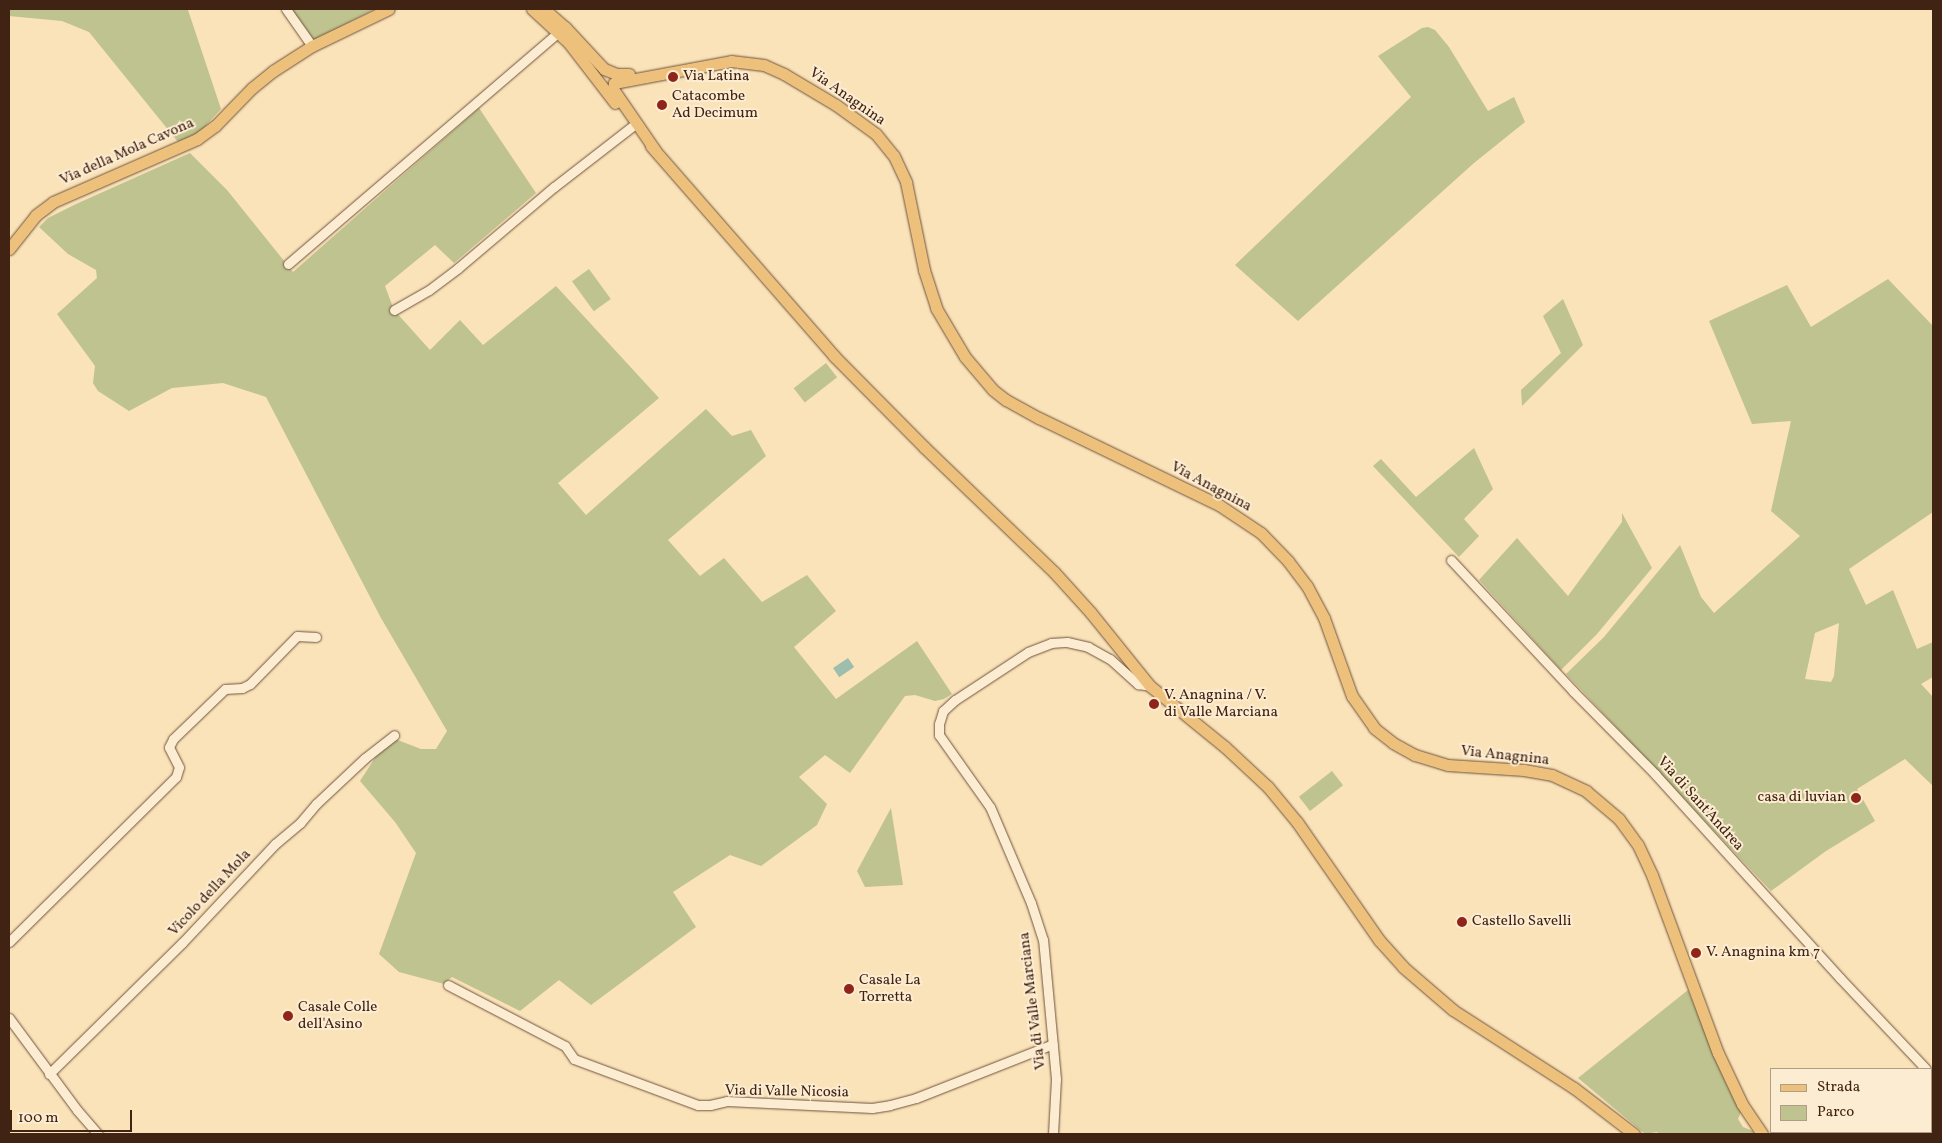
<!DOCTYPE html>
<style>
body{margin:0}
#map{position:relative;width:1942px;height:1143px;overflow:hidden;background:#fae2b9;font-family:Vollkorn,serif}
div>[style]{position:absolute}
.green>*{inset:0;background:#bfc38f;transform-origin:0 0}
.water>*{inset:0;background:#9ebead;transform-origin:0 0}
.roads{filter:drop-shadow(0 0 1px #6f533c) drop-shadow(0 0 1px #6f533c)}
.minor>*{height:9px;margin:-4.5px;padding:0 4.5px;transform-origin:4.5px;border-radius:4.5px;background:#fcecd2}
.major>*{height:11px;margin:-5.5px;padding:0 5.5px;transform-origin:5.5px;border-radius:5.5px;background:#edc17c}
.dots>*{width:14px;height:14px;translate:-50% -50%;box-sizing:border-box;border:2px solid #fcecd2;border-radius:50%}
span{translate:-50% -50%;white-space:nowrap;text-align:center;line-height:1.15;-webkit-text-stroke:4px #fcecd2;paint-order:stroke}
.poi-label{font-size:15px;color:#412313}
.left{translate:0 -50%;text-align:left}
.right{translate:-100% -50%;text-align:right}
.street-label{font-size:15px;color:#412313}
.frame{position:absolute;inset:0;border:10px solid #412313;pointer-events:none}
.legend{position:absolute;left:1770px;top:1068px;width:162px;height:65px;box-sizing:border-box;background:#fcecd2;border:1px solid #b19c86;margin:0;padding:6px 9px;list-style:none;font-size:15px;color:#412313}
.legend li{display:flex;align-items:center;gap:10px;height:25px}
.legend b{width:25px;border:1px solid #b19c86}
.scale{position:absolute;left:10px;top:1110px;width:122px;height:22px;box-sizing:border-box;border:2px solid #412313;border-top:0;padding-left:6px;font-size:15px;line-height:18px;white-space:nowrap;color:#412313;-webkit-text-stroke:4px #fcecd2;paint-order:stroke}
</style>
<div id="map">
<div class="green">
<i style="clip-path:polygon(9px 9px,191px 9px,188px 10px,221px 109px,200px 132px,178px 142px,89px 32px,62px 21px,9px 16px)"></i>
<i style="clip-path:polygon(291px 9px,375px 9px,314px 40px)"></i>
<i style="clip-path:polygon(1428px 27px,1435px 30px,1449px 47px,1488px 111px,1514px 97px,1525px 122px,1474px 163px,1298px 321px,1235px 265px,1411px 97px,1378px 56px,1422px 28px)"></i>
<i style="clip-path:polygon(479px 108px,536px 193px,454px 263px,435px 245px,385px 286px,394px 310px,430px 350px,460px 320px,483px 345px,556px 286px,659px 398px,558px 483px,586px 515px,706px 409px,732px 436px,751px 430px,766px 456px,668px 540px,700px 576px,724px 558px,762px 602px,807px 575px,836px 611px,794px 647px,836px 699px,917px 641px,952px 694px,944px 699px,935px 701px,915px 695px,905px 696px,850px 773px,825px 755px,799px 777px,827px 804px,817px 825px,761px 866px,730px 855px,673px 892px,696px 927px,591px 1005px,559px 980px,520px 1011px,452px 977px,444px 984px,399px 972px,379px 954px,416px 853px,395px 822px,360px 781px,382px 747px,395px 739px,421px 749px,436px 749px,447px 731px,381px 618px,266px 397px,223px 383px,172px 388px,129px 411px,98px 391px,93px 383px,95px 366px,57px 314px,97px 278px,96px 270px,68px 254px,39px 227px,48px 218px,76px 204px,190px 153px,227px 190px,293px 272px)"></i>
<i style="left:589px;top:269px;width:37px;height:21px;rotate:54deg"></i>
<i style="clip-path:polygon(evenodd,1888px 279px,1933px 326px,1933px 512px,1849px 569px,1866px 605px,1893px 590px,1917px 649px,1933px 642px,1933px 677px,1921px 684px,1933px 697px,1933px 786px,1905px 759px,1857px 789px,1875px 821px,1826px 851px,1771px 891px,1566px 674px,1604px 637px,1680px 545px,1701px 597px,1714px 613px,1800px 536px,1771px 511px,1791px 421px,1752px 424px,1709px 321px,1787px 285px,1811px 327px,1888px 279px,1839px 623px,1834px 676px,1831px 682px,1805px 679px,1815px 633px,1839px 623px)"></i>
<i style="clip-path:polygon(1563px 299px,1583px 345px,1522px 406px,1521px 390px,1561px 353px,1543px 316px)"></i>
<i style="left:826px;top:363px;width:18px;height:41px;rotate:52deg"></i>
<i style="clip-path:polygon(1474px 448px,1493px 489px,1464px 519px,1479px 536px,1459px 557px,1373px 466px,1381px 459px,1416px 497px)"></i>
<i style="clip-path:polygon(1622px 513px,1652px 568px,1597px 634px,1561px 670px,1479px 580px,1517px 538px,1568px 596px,1622px 522px)"></i>
<i style="left:1332px;top:771px;width:18px;height:42px;rotate:52deg"></i>
<i style="clip-path:polygon(891px 808px,903px 885px,865px 887px,857px 871px)"></i>
<i style="clip-path:polygon(1688px 990px,1726px 1083px,1741px 1112px,1738px 1119px,1743px 1127px,1753px 1131px,1754px 1134px,1659px 1134px,1657px 1132px,1645px 1134px,1578px 1078px)"></i>
</div>
<div class="water">
<i style="left:848px;top:658px;width:11px;height:18px;rotate:56deg"></i>
</div>
<div class="roads">
<div class="minor">
<i style="left:286px;top:9px;width:45px;rotate:54.9deg"></i>
<i style="left:288px;top:264px;width:357px;rotate:-40.6deg"></i>
<i style="left:394px;top:310px;width:40px;rotate:-29.7deg"></i>
<i style="left:429px;top:290px;width:36px;rotate:-37deg"></i>
<i style="left:458px;top:268px;width:126px;rotate:-40.2deg"></i>
<i style="left:554px;top:187px;width:101px;rotate:-37.8deg"></i>
<i style="left:1451px;top:560px;width:179px;rotate:47deg"></i>
<i style="left:1573px;top:691px;width:117px;rotate:45.3deg"></i>
<i style="left:1655px;top:774px;width:275px;rotate:47.8deg"></i>
<i style="left:1840px;top:978px;width:125px;rotate:46.6deg"></i>
<i style="left:9px;top:942px;width:235px;rotate:-44.7deg"></i>
<i style="left:176px;top:777px;width:10px;rotate:-73deg"></i>
<i style="left:179px;top:767px;width:22px;rotate:-117deg"></i>
<i style="left:169px;top:747px;width:9px;rotate:-63deg"></i>
<i style="left:173px;top:739px;width:72px;rotate:-43.9deg"></i>
<i style="left:225px;top:689px;width:17px;rotate:-3deg"></i>
<i style="left:242px;top:688px;width:9px;rotate:-27deg"></i>
<i style="left:250px;top:684px;width:67px;rotate:-45.6deg"></i>
<i style="left:297px;top:636px;width:19px;rotate:3deg"></i>
<i style="left:448px;top:985px;width:132px;rotate:27.5deg"></i>
<i style="left:565px;top:1046px;width:16px;rotate:55deg"></i>
<i style="left:574px;top:1059px;width:132px;rotate:20.4deg"></i>
<i style="left:698px;top:1105px;width:12px"></i>
<i style="left:710px;top:1105px;width:17px;rotate:-13deg"></i>
<i style="left:727px;top:1101px;width:145px;rotate:2.8deg"></i>
<i style="left:872px;top:1108px;width:18px;rotate:-9deg"></i>
<i style="left:890px;top:1105px;width:27px;rotate:-15deg"></i>
<i style="left:916px;top:1098px;width:147px;rotate:-21.5deg"></i>
<i style="left:9px;top:1018px;width:114px;rotate:53.5deg"></i>
<i style="left:77px;top:1110px;width:32px;rotate:49deg"></i>
<i style="left:49px;top:1074px;width:187px;rotate:-44.6deg"></i>
<i style="left:182px;top:943px;width:136px;rotate:-46.8deg"></i>
<i style="left:275px;top:844px;width:33px;rotate:-40deg"></i>
<i style="left:300px;top:823px;width:25px;rotate:-50deg"></i>
<i style="left:316px;top:804px;width:67px;rotate:-43.2deg"></i>
<i style="left:365px;top:758px;width:37px;rotate:-38deg"></i>
<i style="left:1931px;top:1074px;width:4px;rotate:56deg"></i>
<i style="left:1053px;top:1134px;width:55px;rotate:-86.9deg"></i>
<i style="left:1056px;top:1079px;width:140px;rotate:-95.3deg"></i>
<i style="left:1043px;top:940px;width:39px;rotate:-108deg"></i>
<i style="left:1031px;top:903px;width:104px;rotate:-113.1deg"></i>
<i style="left:990px;top:807px;width:88px;rotate:-125.3deg"></i>
<i style="left:939px;top:735px;width:11px;rotate:-90deg"></i>
<i style="left:939px;top:724px;width:14px;rotate:-73deg"></i>
<i style="left:943px;top:711px;width:16px;rotate:-43deg"></i>
<i style="left:955px;top:700px;width:87px;rotate:-33.3deg"></i>
<i style="left:1028px;top:652px;width:25px;rotate:-21deg"></i>
<i style="left:1051px;top:643px;width:16px;rotate:-4deg"></i>
<i style="left:1067px;top:642px;width:22px;rotate:13deg"></i>
<i style="left:1088px;top:647px;width:25px;rotate:29deg"></i>
<i style="left:1110px;top:659px;width:38px;rotate:42deg"></i>
<i style="left:1138px;top:684px;width:12px;rotate:9deg"></i>
</div>
<div class="major">
<i style="left:532px;top:9px;width:49px;rotate:42.5deg"></i>
<i style="left:568px;top:42px;width:77px;rotate:52.4deg"></i>
<i style="left:544px;top:9px;width:28px;rotate:41deg"></i>
<i style="left:565px;top:27px;width:57px;rotate:47.1deg"></i>
<i style="left:604px;top:69px;width:14px;rotate:21deg"></i>
<i style="left:617px;top:74px;width:12px"></i>
<i style="left:651px;top:146px;width:279px;rotate:48.9deg"></i>
<i style="left:834px;top:356px;width:128px;rotate:45.3deg"></i>
<i style="left:924px;top:447px;width:180px;rotate:43.9deg"></i>
<i style="left:1054px;top:572px;width:55px;rotate:47.9deg"></i>
<i style="left:1091px;top:613px;width:94px;rotate:51.1deg"></i>
<i style="left:1150px;top:686px;width:97px;rotate:39.1deg"></i>
<i style="left:1225px;top:747px;width:59px;rotate:42.9deg"></i>
<i style="left:1268px;top:787px;width:45px;rotate:50.4deg"></i>
<i style="left:1297px;top:822px;width:144px;rotate:55.2deg"></i>
<i style="left:1379px;top:940px;width:36px;rotate:48deg"></i>
<i style="left:1403px;top:967px;width:66px;rotate:40.7deg"></i>
<i style="left:1453px;top:1010px;width:144px;rotate:32.8deg"></i>
<i style="left:1574px;top:1088px;width:76px;rotate:37.5deg"></i>
<i style="left:655px;top:150px;width:74px;rotate:-124.5deg"></i>
<i style="left:613px;top:89px;width:6px;rotate:-81deg"></i>
<i style="left:614px;top:83px;width:119px;rotate:-10.6deg"></i>
<i style="left:731px;top:61px;width:33px;rotate:7deg"></i>
<i style="left:764px;top:65px;width:22px;rotate:24deg"></i>
<i style="left:784px;top:74px;width:61px;rotate:30.8deg"></i>
<i style="left:836px;top:105px;width:49px;rotate:35.9deg"></i>
<i style="left:876px;top:134px;width:28px;rotate:51deg"></i>
<i style="left:894px;top:156px;width:29px;rotate:65deg"></i>
<i style="left:906px;top:182px;width:90px;rotate:78.4deg"></i>
<i style="left:924px;top:270px;width:40px;rotate:72deg"></i>
<i style="left:936px;top:308px;width:57px;rotate:59.4deg"></i>
<i style="left:965px;top:357px;width:43px;rotate:49.7deg"></i>
<i style="left:993px;top:390px;width:16px;rotate:38deg"></i>
<i style="left:1006px;top:400px;width:38px;rotate:29deg"></i>
<i style="left:1039px;top:418px;width:200px;rotate:25.8deg"></i>
<i style="left:1219px;top:505px;width:50px;rotate:33.7deg"></i>
<i style="left:1261px;top:533px;width:39px;rotate:46deg"></i>
<i style="left:1288px;top:561px;width:31px;rotate:53deg"></i>
<i style="left:1307px;top:586px;width:36px;rotate:62deg"></i>
<i style="left:1324px;top:618px;width:83px;rotate:70.3deg"></i>
<i style="left:1352px;top:696px;width:39px;rotate:55deg"></i>
<i style="left:1374px;top:728px;width:24px;rotate:38deg"></i>
<i style="left:1393px;top:743px;width:25px;rotate:29deg"></i>
<i style="left:1415px;top:755px;width:34px;rotate:17deg"></i>
<i style="left:1448px;top:765px;width:76px;rotate:3.8deg"></i>
<i style="left:1524px;top:770px;width:28px;rotate:10deg"></i>
<i style="left:1552px;top:775px;width:38px;rotate:25deg"></i>
<i style="left:1586px;top:791px;width:43px;rotate:40.3deg"></i>
<i style="left:1619px;top:819px;width:32px;rotate:54deg"></i>
<i style="left:1638px;top:845px;width:33px;rotate:65deg"></i>
<i style="left:1652px;top:875px;width:190px;rotate:69.7deg"></i>
<i style="left:1718px;top:1053px;width:56px;rotate:64.8deg"></i>
<i style="left:1742px;top:1104px;width:36px;rotate:56deg"></i>
<i style="left:9px;top:249px;width:43px;rotate:-51.5deg"></i>
<i style="left:36px;top:215px;width:21px;rotate:-37deg"></i>
<i style="left:53px;top:202px;width:157px;rotate:-23.6deg"></i>
<i style="left:197px;top:139px;width:22px;rotate:-36deg"></i>
<i style="left:215px;top:126px;width:53px;rotate:-45.8deg"></i>
<i style="left:252px;top:88px;width:27px;rotate:-39deg"></i>
<i style="left:273px;top:71px;width:46px;rotate:-32.7deg"></i>
<i style="left:312px;top:46px;width:85px;rotate:-25.7deg"></i>
</div>
</div>
<div class="dots">
<i style="left:673px;top:77px;background:#8f2418"></i>
<i style="left:662px;top:105px;background:#8f2418"></i>
<i style="left:1154px;top:704px;background:#8f2418"></i>
<i style="left:1856px;top:798px;background:#8f2418"></i>
<i style="left:1462px;top:922px;background:#8f2418"></i>
<i style="left:1696px;top:953px;background:#8f2418"></i>
<i style="left:849px;top:989px;background:#8f2418"></i>
<i style="left:288px;top:1016px;background:#8f2418"></i>
</div>
<div class="poi-label">
<span class="left" style="left:683px;top:77px">Via Latina</span>
<span class="left" style="left:672px;top:105px">Catacombe<br>Ad Decimum</span>
<span class="left" style="left:1164px;top:704px">V. Anagnina / V.<br>di Valle Marciana</span>
<span class="right" style="left:1846px;top:798px">casa di luvian</span>
<span class="left" style="left:1472px;top:922px">Castello Savelli</span>
<span class="left" style="left:1706px;top:953px">V. Anagnina km 7</span>
<span class="left" style="left:859px;top:989px">Casale La<br>Torretta</span>
<span class="left" style="left:298px;top:1016px">Casale Colle<br>dell'Asino</span>
</div>
<div class="street-label">
<span style="left:847px;top:97px;rotate:35deg">Via Anagnina</span>
<span style="left:127px;top:152px;rotate:-24deg">Via della Mola Cavona</span>
<span style="left:1211px;top:487px;rotate:28deg">Via Anagnina</span>
<span style="left:1505px;top:756px;rotate:6deg">Via Anagnina</span>
<span style="left:1700px;top:804px;rotate:48deg">Via di Sant'Andrea</span>
<span style="left:210px;top:893px;rotate:-47deg">Vicolo della Mola</span>
<span style="left:1033px;top:1001px;rotate:-97deg">Via di Valle Marciana</span>
<span style="left:787px;top:1092px;rotate:1deg">Via di Valle Nicosia</span>
</div>
<div class="frame"></div>
<ul class="legend">
<li><b style="height:6px;background:#edc17c"></b>Strada</li>
<li><b style="height:14px;background:#bfc38f"></b>Parco</li>
</ul>
<div class="scale">100 m</div>
</div>
